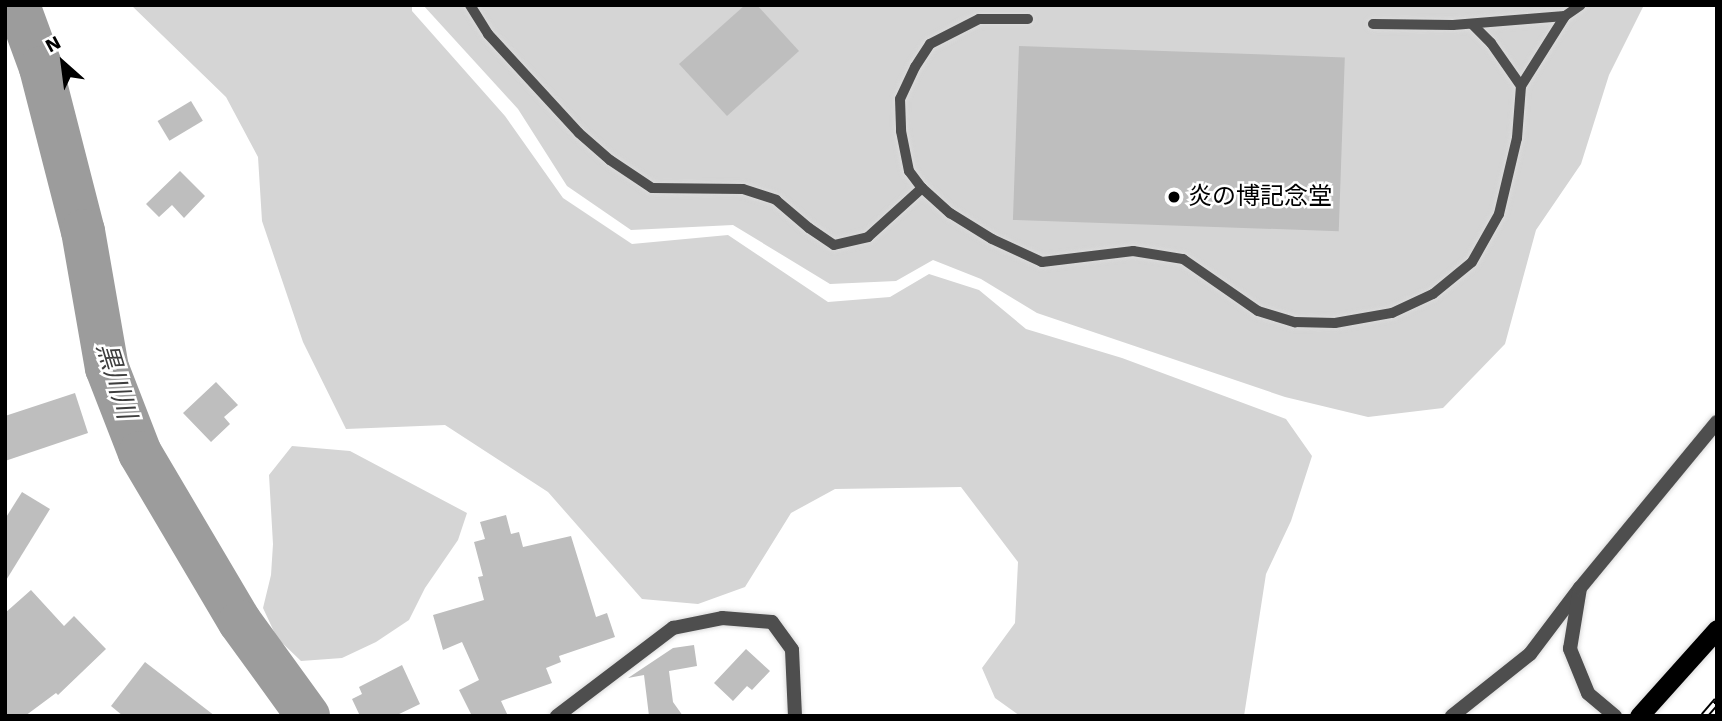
<!DOCTYPE html>
<meta charset="utf-8">
<style>
body{margin:0}
#map{position:relative;width:1722px;height:721px;overflow:hidden;background:#fff;font-family:"Work Sans","Noto Sans JP",sans-serif}
div>[style]{position:absolute}
.green>*{inset:0;background:#d5d5d5}
.river>*{height:44px;margin:-22px;padding:0 22px;transform-origin:22px;border-radius:22px;background:#9c9c9c}
.building>*{inset:0;background:#bebebe;transform-origin:0 0}
.roads{filter:drop-shadow(0 0 2px #dbdbdb) drop-shadow(0 0 2px #dbdbdb)}
.service>*{height:10px;margin:-5px;padding:0 5px;transform-origin:5px;border-radius:5px;background:#4e4e4e}
.minor>*{height:14px;margin:-7px;padding:0 7px;transform-origin:7px;border-radius:7px;background:#4e4e4e}
.tertiary>*{height:14px;margin:-7px;padding:0 7px;transform-origin:7px;border-radius:7px;background:#4e4e4e}
.trunk>*{height:19px;margin:-9.5px;padding:0 9.5px;transform-origin:9.5px;border-radius:9.5px;background:#000}
.rail>*{height:8px;margin-top:-4px;transform-origin:0;background:repeating-linear-gradient(90deg,#fff 0 16px,#000 0 32px);box-sizing:border-box;border-block:2px solid #000}
.dots>*{width:19px;height:19px;translate:-50% -50%;box-sizing:border-box;border:4px solid #fff;border-radius:50%}
span{translate:-50% -50%;white-space:nowrap;text-align:center;line-height:1.15;-webkit-text-stroke:5px #fff;paint-order:stroke}
.poi-label{font-size:24px;color:#000}
.left{translate:0 -50%;text-align:left}
.water-label{font-size:26px;color:#3d3d3d;font-style:italic}
.frame{position:absolute;inset:0;border:7px solid #000;pointer-events:none}
.north{position:absolute;left:28px;top:28px;width:70px;height:70px;-webkit-text-stroke:5px #fff;paint-order:stroke;rotate:332deg;font-size:19px;font-weight:700;line-height:28px;text-align:center;color:#000}
.north::after{content:'';display:block;margin:auto;width:24px;height:32px;background:#000;clip-path:polygon(50% 0,100% 100%,50% 72%,0 100%)}
</style>
<div id="map">
<div class="green">
<i style="clip-path:polygon(131px 5px,412px 5px,412px 11px,505px 116px,563px 198px,632px 244px,728px 235px,828px 302px,890px 297px,929px 274px,979px 290px,1026px 329px,1122px 358px,1286px 419px,1312px 456px,1291px 521px,1266px 574px,1244px 716px,1020px 716px,995px 698px,982px 668px,1015px 623px,1018px 562px,961px 487px,835px 489px,791px 513px,745px 587px,698px 604px,642px 599px,548px 492px,445px 425px,346px 429px,303px 342px,262px 221px,258px 157px,226px 97px)"></i>
<i style="clip-path:polygon(423px 5px,1644px 5px,1609px 75px,1581px 164px,1536px 230px,1505px 344px,1443px 408px,1368px 417px,1285px 397px,1037px 313px,981px 279px,933px 260px,896px 281px,830px 284px,733px 225px,631px 230px,567px 186px,518px 109px)"></i>
<i style="clip-path:polygon(292px 446px,350px 451px,467px 513px,458px 540px,425px 588px,409px 620px,376px 642px,342px 658px,301px 661px,277px 638px,263px 608px,271px 575px,273px 544px,269px 475px)"></i>
</div>
<div class="river">
<i style="left:18px;top:5px;width:67px;rotate:69.9deg"></i>
<i style="left:41px;top:68px;width:168px;rotate:75.6deg"></i>
<i style="left:83px;top:231px;width:139px;rotate:80.1deg"></i>
<i style="left:107px;top:368px;width:91px;rotate:68.8deg"></i>
<i style="left:140px;top:453px;width:196px;rotate:59.4deg"></i>
<i style="left:240px;top:622px;width:116px;rotate:54.1deg"></i>
</div>
<div class="building">
<i style="clip-path:polygon(745px 5px,757px 5px,799px 51px,727px 116px,679px 64px)"></i>
<i style="left:1019px;top:46px;width:326px;height:174px;rotate:2deg"></i>
<i style="left:191px;top:101px;width:23px;height:39px;rotate:59deg"></i>
<i style="clip-path:polygon(180px 171px,205px 196px,184px 218px,172px 205px,159px 217px,146px 204px)"></i>
<i style="clip-path:polygon(216px 382px,238px 405px,224px 417px,230px 424px,211px 442px,183px 413px)"></i>
<i style="clip-path:polygon(75px 393px,88px 433px,5px 461px,5px 416px)"></i>
<i style="clip-path:polygon(22px 492px,50px 509px,5px 582px,5px 519px)"></i>
<i style="clip-path:polygon(506px 515px,511px 534px,519px 532px,523px 547px,571px 536px,596px 617px,607px 613px,615px 637px,559px 656px,561px 662px,546px 668px,552px 683px,501px 701px,508px 716px,472px 716px,459px 690px,479px 680px,462px 642px,443px 650px,433px 615px,484px 600px,478px 577px,483px 576px,474px 542px,485px 539px,480px 522px)"></i>
<i style="clip-path:polygon(31px 590px,64px 626px,74px 616px,106px 649px,58px 695px,56px 693px,25px 716px,5px 716px,5px 613px)"></i>
<i style="clip-path:polygon(694px 645px,697px 666px,669px 671px,673px 702px,683px 716px,649px 716px,644px 675px,628px 678px,673px 648px)"></i>
<i style="clip-path:polygon(746px 649px,770px 671px,752px 690px,747px 686px,733px 701px,714px 683px)"></i>
<i style="clip-path:polygon(145px 662px,215px 716px,123px 716px,111px 706px)"></i>
<i style="clip-path:polygon(402px 665px,420px 704px,395px 716px,360px 716px,352px 699px,362px 694px,359px 687px)"></i>
</div>
<div class="roads">
<div class="service">
<i style="left:470px;top:5px;width:34px;rotate:58deg"></i>
<i style="left:488px;top:34px;width:134px;rotate:47.4deg"></i>
<i style="left:579px;top:133px;width:41px;rotate:41.1deg"></i>
<i style="left:610px;top:160px;width:50px;rotate:33.7deg"></i>
<i style="left:652px;top:188px;width:91px;rotate:0.6deg"></i>
<i style="left:743px;top:189px;width:35px;rotate:18deg"></i>
<i style="left:776px;top:200px;width:43px;rotate:40.3deg"></i>
<i style="left:809px;top:228px;width:30px;rotate:34deg"></i>
<i style="left:834px;top:245px;width:35px;rotate:-13deg"></i>
<i style="left:868px;top:237px;width:73px;rotate:-42.2deg"></i>
<i style="left:1028px;top:19px;width:49px;rotate:180deg"></i>
<i style="left:979px;top:19px;width:55px;rotate:153deg"></i>
<i style="left:930px;top:44px;width:27px;rotate:123deg"></i>
<i style="left:915px;top:67px;width:35px;rotate:115deg"></i>
<i style="left:900px;top:99px;width:32px;rotate:88deg"></i>
<i style="left:901px;top:131px;width:41px;rotate:78.7deg"></i>
<i style="left:909px;top:171px;width:21px;rotate:53deg"></i>
<i style="left:922px;top:188px;width:38px;rotate:42deg"></i>
<i style="left:950px;top:213px;width:49px;rotate:31.8deg"></i>
<i style="left:992px;top:239px;width:55px;rotate:24.7deg"></i>
<i style="left:1042px;top:262px;width:92px;rotate:-6.9deg"></i>
<i style="left:1133px;top:251px;width:51px;rotate:9.1deg"></i>
<i style="left:1183px;top:259px;width:91px;rotate:34.7deg"></i>
<i style="left:1258px;top:311px;width:39px;rotate:17deg"></i>
<i style="left:1295px;top:322px;width:40px;rotate:1.4deg"></i>
<i style="left:1335px;top:323px;width:58px;rotate:-10deg"></i>
<i style="left:1392px;top:313px;width:45px;rotate:-24.9deg"></i>
<i style="left:1433px;top:294px;width:50px;rotate:-39.4deg"></i>
<i style="left:1472px;top:262px;width:55px;rotate:-60.6deg"></i>
<i style="left:1499px;top:214px;width:78px;rotate:-76.7deg"></i>
<i style="left:1517px;top:138px;width:52px;rotate:-85.6deg"></i>
<i style="left:1521px;top:86px;width:83px;rotate:-57.8deg"></i>
<i style="left:1565px;top:16px;width:19px;rotate:-35deg"></i>
<i style="left:1373px;top:24px;width:80px;rotate:0.7deg"></i>
<i style="left:1453px;top:25px;width:112px;rotate:-4.6deg"></i>
<i style="left:1472px;top:24px;width:27px;rotate:45deg"></i>
<i style="left:1491px;top:43px;width:52px;rotate:55.1deg"></i>
</div>
<div class="minor">
<i style="left:557px;top:716px;width:146px;rotate:-37.2deg"></i>
<i style="left:673px;top:628px;width:50px;rotate:-11.5deg"></i>
<i style="left:722px;top:618px;width:50px;rotate:4.6deg"></i>
<i style="left:772px;top:622px;width:34px;rotate:54deg"></i>
<i style="left:792px;top:650px;width:66px;rotate:87.4deg"></i>
<i style="left:1452px;top:716px;width:100px;rotate:-38.5deg"></i>
<i style="left:1530px;top:654px;width:83px;rotate:-52.9deg"></i>
</div>
<div class="tertiary">
<i style="left:1615px;top:716px;width:35px;rotate:-140deg"></i>
<i style="left:1588px;top:693px;width:48px;rotate:-112.2deg"></i>
<i style="left:1570px;top:649px;width:62px;rotate:-80.7deg"></i>
<i style="left:1580px;top:588px;width:215px;rotate:-50.5deg"></i>
</div>
<div class="trunk">
<i style="left:1639px;top:716px;width:117px;rotate:-48.1deg"></i>
</div>
</div>
<div class="rail">
<i style="left:1704px;top:716px;width:20px;rotate:-49deg"></i>
</div>
<div class="dots">
<i style="left:1174px;top:197px;background:#000"></i>
</div>
<div class="poi-label">
<span class="left" style="left:1188px;top:197px">炎の博記念堂</span>
</div>
<div class="water-label">
<span style="left:116px;top:381px;rotate:73deg">黒川川</span>
</div>
<div class="frame"></div>
<div class="north">N</div>
</div>
